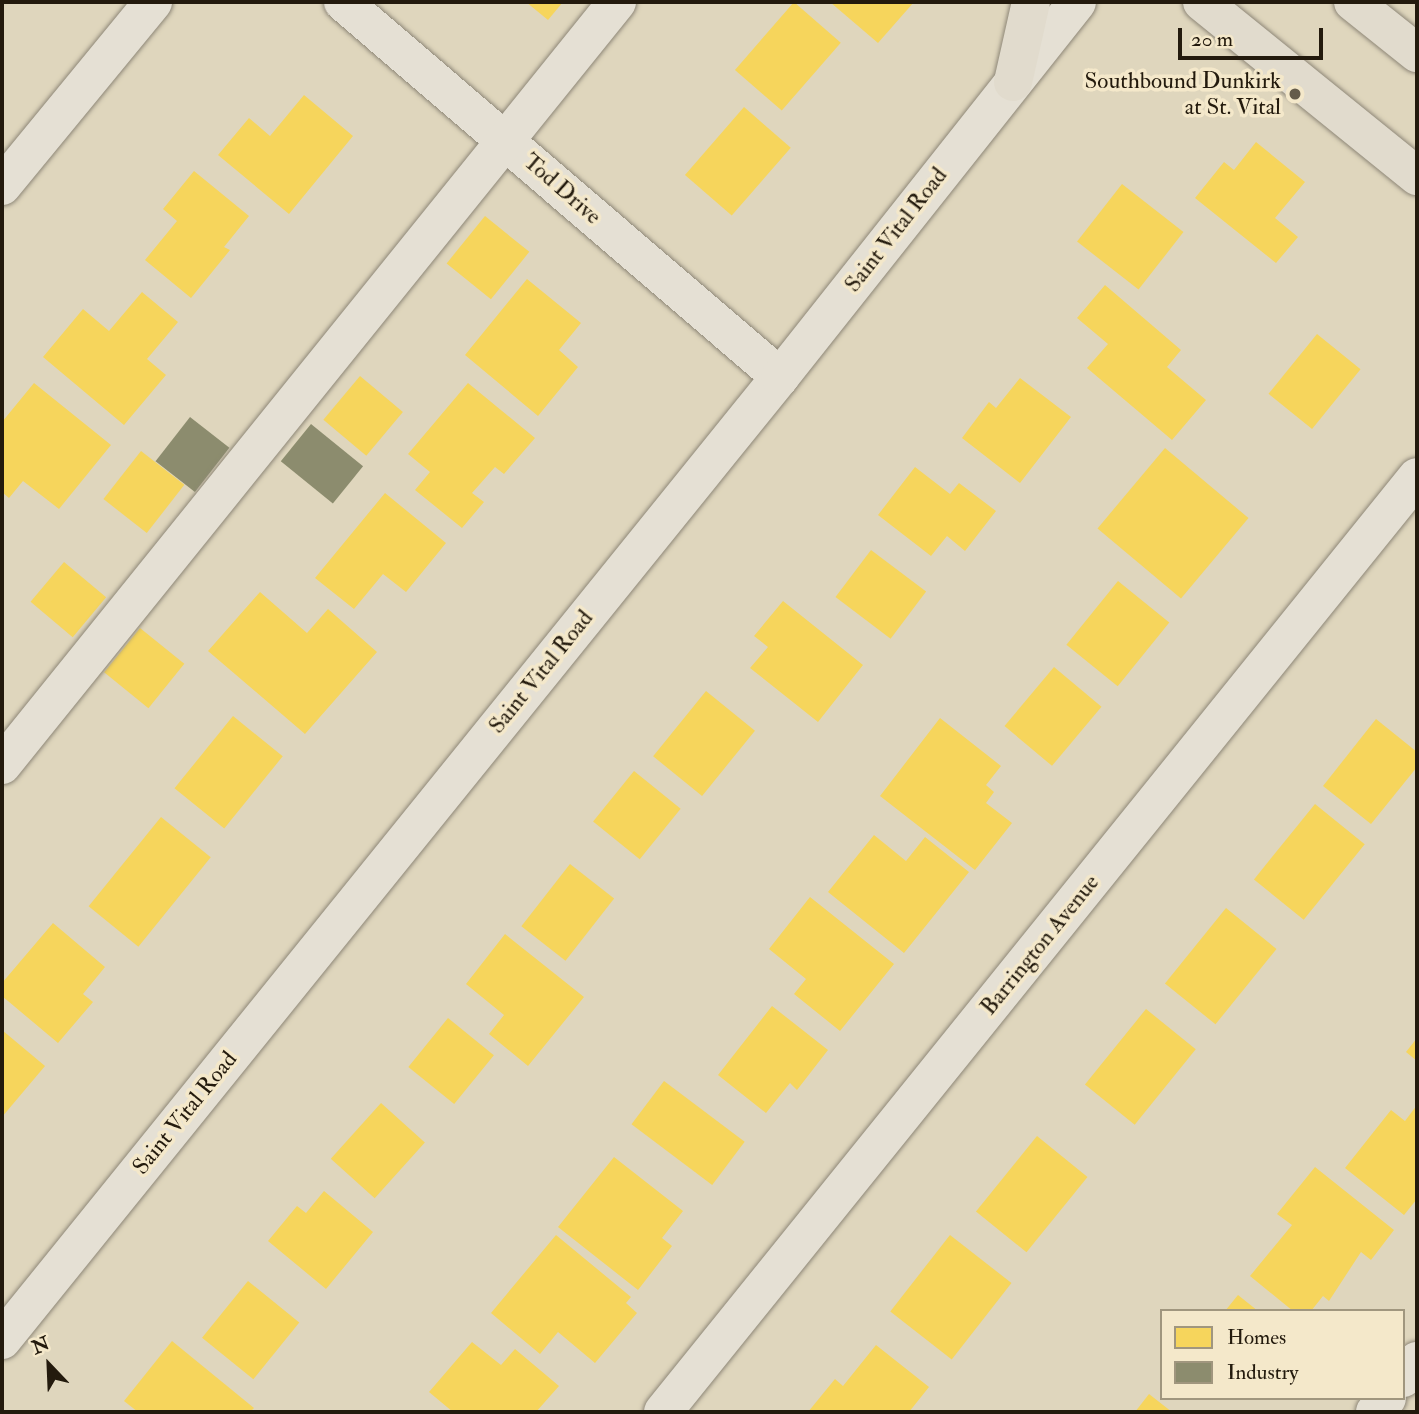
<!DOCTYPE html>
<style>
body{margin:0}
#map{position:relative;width:1419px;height:1414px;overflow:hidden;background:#dfd6bd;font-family:"IM FELL Double Pica",serif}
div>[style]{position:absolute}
.homes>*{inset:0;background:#f6d55c;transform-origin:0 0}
.industry>*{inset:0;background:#8c8c6e;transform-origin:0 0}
.roads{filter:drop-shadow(0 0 2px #8e8778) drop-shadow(0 0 2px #8e8778)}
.minor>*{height:38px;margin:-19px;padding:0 19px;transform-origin:19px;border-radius:19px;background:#e5e0d4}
.major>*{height:38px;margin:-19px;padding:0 19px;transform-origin:19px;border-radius:19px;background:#e1dbcd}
.dots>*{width:19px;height:19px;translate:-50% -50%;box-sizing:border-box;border:4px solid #f4e8ca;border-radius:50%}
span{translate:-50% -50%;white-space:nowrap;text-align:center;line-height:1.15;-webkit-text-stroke:7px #f4e8ca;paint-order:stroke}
.poi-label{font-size:23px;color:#231a0d}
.right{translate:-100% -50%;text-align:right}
.street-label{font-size:23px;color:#231a0d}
.frame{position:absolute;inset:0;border:4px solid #231a0d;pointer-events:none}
.legend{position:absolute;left:1160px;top:1309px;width:245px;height:91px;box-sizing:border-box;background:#f4e8ca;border:2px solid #a0967e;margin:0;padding:9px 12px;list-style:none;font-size:21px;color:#231a0d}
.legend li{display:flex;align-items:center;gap:14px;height:35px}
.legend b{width:35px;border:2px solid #a0967e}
.north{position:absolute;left:14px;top:1330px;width:70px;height:70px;-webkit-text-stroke:5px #f4e8ca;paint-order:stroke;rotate:337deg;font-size:19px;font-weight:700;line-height:28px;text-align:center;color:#231a0d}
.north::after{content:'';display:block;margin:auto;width:24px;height:32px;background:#231a0d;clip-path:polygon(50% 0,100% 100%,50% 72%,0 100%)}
.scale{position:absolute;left:1178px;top:28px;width:145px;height:32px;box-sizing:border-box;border:4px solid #231a0d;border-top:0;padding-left:9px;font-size:21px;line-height:24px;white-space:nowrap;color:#231a0d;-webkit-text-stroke:5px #f4e8ca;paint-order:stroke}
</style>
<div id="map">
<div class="homes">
<i style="clip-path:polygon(526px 2px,563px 2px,548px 20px)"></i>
<i style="left:794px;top:2px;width:62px;height:90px;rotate:41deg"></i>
<i style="clip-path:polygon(830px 2px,914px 2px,878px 43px)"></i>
<i style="clip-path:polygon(304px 95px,353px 136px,289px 214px,218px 155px,249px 118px,270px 136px)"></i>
<i style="left:744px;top:107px;width:62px;height:90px;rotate:41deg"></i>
<i style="clip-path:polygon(1256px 142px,1305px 182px,1275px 218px,1298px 237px,1276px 263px,1195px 198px,1224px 162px,1234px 170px)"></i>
<i style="clip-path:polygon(194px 171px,249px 216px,224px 247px,230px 250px,191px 298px,145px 260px,177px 221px,163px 209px)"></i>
<i style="left:1122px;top:184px;width:78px;height:73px;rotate:38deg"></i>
<i style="left:485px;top:216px;width:57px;height:61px;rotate:39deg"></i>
<i style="clip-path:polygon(527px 279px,581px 323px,559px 350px,578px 367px,538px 416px,465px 355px)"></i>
<i style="clip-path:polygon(1105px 285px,1181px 350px,1167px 367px,1206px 400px,1172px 440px,1087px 368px,1108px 344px,1077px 318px)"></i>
<i style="clip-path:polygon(142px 292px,178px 322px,147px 359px,166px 375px,124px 425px,43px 357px,83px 309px,109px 331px)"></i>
<i style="left:1317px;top:334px;width:56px;height:77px;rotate:39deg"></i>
<i style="left:360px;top:376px;width:56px;height:57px;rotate:40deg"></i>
<i style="clip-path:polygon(1020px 378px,1071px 417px,1020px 483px,962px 438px,989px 402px,996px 408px)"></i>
<i style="clip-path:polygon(34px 383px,111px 445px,59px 509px,23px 481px,9px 498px,2px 492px,2px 422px)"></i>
<i style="clip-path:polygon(468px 383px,535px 438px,504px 474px,495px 467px,472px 493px,484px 502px,462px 528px,415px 490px,430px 472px,408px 454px)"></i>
<i style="left:1165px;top:448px;width:109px;height:105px;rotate:40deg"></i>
<i style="left:141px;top:451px;width:55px;height:61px;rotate:38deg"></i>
<i style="clip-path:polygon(915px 467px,950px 494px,959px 483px,996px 511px,965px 551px,947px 536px,931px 556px,878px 515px)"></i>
<i style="clip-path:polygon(385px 493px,446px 543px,406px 592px,383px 574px,354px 609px,315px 578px)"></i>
<i style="left:871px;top:550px;width:69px;height:59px;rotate:37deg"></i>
<i style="left:64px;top:562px;width:55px;height:52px;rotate:40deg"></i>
<i style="left:1118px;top:581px;width:66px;height:82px;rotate:39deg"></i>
<i style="clip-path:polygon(260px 592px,307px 633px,328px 609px,377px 652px,305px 734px,208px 651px)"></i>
<i style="clip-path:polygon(783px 601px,863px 665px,818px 722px,750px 668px,768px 647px,754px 636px)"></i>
<i style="left:140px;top:628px;width:57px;height:57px;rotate:39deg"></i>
<i style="left:1054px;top:667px;width:62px;height:77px;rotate:40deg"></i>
<i style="left:706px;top:691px;width:63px;height:84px;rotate:39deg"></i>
<i style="left:233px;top:716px;width:64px;height:93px;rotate:39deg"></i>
<i style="clip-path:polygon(940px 718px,1001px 766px,986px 785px,994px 792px,986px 803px,1012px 823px,975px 870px,880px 796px)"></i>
<i style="clip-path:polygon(1376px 719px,1417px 752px,1417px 767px,1371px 824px,1323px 786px)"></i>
<i style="left:634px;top:771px;width:60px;height:65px;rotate:39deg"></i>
<i style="left:1315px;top:804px;width:64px;height:97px;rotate:39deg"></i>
<i style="left:161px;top:817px;width:64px;height:115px;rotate:39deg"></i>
<i style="clip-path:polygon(874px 835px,906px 861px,925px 837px,969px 872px,904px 953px,828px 892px)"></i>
<i style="left:570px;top:864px;width:56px;height:79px;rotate:38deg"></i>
<i style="clip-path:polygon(810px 897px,894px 964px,840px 1031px,794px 994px,806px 979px,769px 949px)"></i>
<i style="left:1226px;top:908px;width:65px;height:97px;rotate:39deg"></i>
<i style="clip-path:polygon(53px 923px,105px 967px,83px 994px,93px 1002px,58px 1043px,2px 996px,2px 983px)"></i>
<i style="clip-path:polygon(505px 934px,584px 997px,528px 1066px,489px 1034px,504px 1015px,466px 984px)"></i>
<i style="clip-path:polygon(772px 1006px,828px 1050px,797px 1090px,790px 1083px,766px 1113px,718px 1075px)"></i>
<i style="left:1146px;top:1009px;width:64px;height:97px;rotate:39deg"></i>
<i style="left:448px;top:1018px;width:59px;height:63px;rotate:39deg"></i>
<i style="clip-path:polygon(2px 1030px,45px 1066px,2px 1117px)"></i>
<i style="clip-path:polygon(1417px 1038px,1417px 1061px,1406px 1052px)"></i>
<i style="left:664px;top:1081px;width:101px;height:54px;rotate:37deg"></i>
<i style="left:381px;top:1103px;width:59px;height:75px;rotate:42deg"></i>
<i style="clip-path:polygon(1417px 1105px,1417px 1199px,1404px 1215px,1345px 1168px,1391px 1110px,1405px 1121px)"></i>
<i style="left:1037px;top:1136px;width:65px;height:97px;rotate:39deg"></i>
<i style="clip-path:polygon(614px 1157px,683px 1211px,662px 1238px,672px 1246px,638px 1290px,558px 1227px)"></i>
<i style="clip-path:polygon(1315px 1167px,1394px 1230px,1371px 1260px,1361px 1252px,1329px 1301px,1323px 1296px,1311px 1311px,1293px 1311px,1250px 1276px,1292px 1225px,1277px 1214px)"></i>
<i style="clip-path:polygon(324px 1191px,373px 1232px,326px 1289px,268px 1241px,297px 1206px,306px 1213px)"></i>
<i style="clip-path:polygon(556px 1235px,631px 1297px,626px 1303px,637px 1313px,595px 1363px,558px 1332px,540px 1354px,491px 1313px)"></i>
<i style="left:950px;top:1235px;width:78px;height:97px;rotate:38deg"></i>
<i style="left:248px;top:1281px;width:66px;height:73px;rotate:39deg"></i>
<i style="clip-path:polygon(1238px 1295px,1258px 1311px,1225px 1311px)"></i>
<i style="clip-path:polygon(172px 1341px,254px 1408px,250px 1412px,138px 1412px,124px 1401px)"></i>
<i style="clip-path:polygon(472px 1342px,501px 1365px,515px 1349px,559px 1386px,536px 1412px,453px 1412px,429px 1392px)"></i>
<i style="clip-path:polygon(876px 1345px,929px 1387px,909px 1412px,808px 1412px,835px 1379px,843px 1386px)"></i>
<i style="clip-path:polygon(1149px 1394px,1172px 1412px,1135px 1412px)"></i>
</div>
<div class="industry">
<i style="left:190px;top:417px;width:50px;height:56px;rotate:38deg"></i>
<i style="left:311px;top:424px;width:67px;height:48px;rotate:39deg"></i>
</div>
<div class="roads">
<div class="minor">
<i style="left:343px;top:2px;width:576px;rotate:40.63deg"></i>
<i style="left:2px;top:186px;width:238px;rotate:-50.6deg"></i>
<i style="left:2px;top:765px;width:980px;rotate:-51.13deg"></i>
<i style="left:2px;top:1340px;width:1238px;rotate:-51.07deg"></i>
<i style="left:780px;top:377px;width:478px;rotate:-51.6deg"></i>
<i style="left:1403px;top:1378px;width:22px;rotate:-51deg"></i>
<i style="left:663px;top:1412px;width:1201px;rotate:-51.12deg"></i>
<i style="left:1375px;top:1412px;width:18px;rotate:-49deg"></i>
</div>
<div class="major">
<i style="left:1202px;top:2px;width:277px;rotate:39deg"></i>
<i style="left:1353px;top:2px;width:82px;rotate:38.6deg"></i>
<i style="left:1013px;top:82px;width:82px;rotate:-77.3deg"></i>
</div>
</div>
<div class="dots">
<i style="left:1295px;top:94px;background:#655c4b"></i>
</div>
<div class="poi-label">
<span class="right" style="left:1281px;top:94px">Southbound Dunkirk<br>at St. Vital</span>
</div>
<div class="street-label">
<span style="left:562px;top:189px;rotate:41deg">Tod Drive</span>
<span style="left:896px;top:230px;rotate:-52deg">Saint Vital Road</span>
<span style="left:541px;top:672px;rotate:-51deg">Saint Vital Road</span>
<span style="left:1040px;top:945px;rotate:-51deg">Barrington Avenue</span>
<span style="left:185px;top:1113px;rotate:-51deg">Saint Vital Road</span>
</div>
<div class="frame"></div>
<ul class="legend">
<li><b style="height:19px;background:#f6d55c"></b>Homes</li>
<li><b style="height:19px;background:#8c8c6e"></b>Industry</li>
</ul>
<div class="north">N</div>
<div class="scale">20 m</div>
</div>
